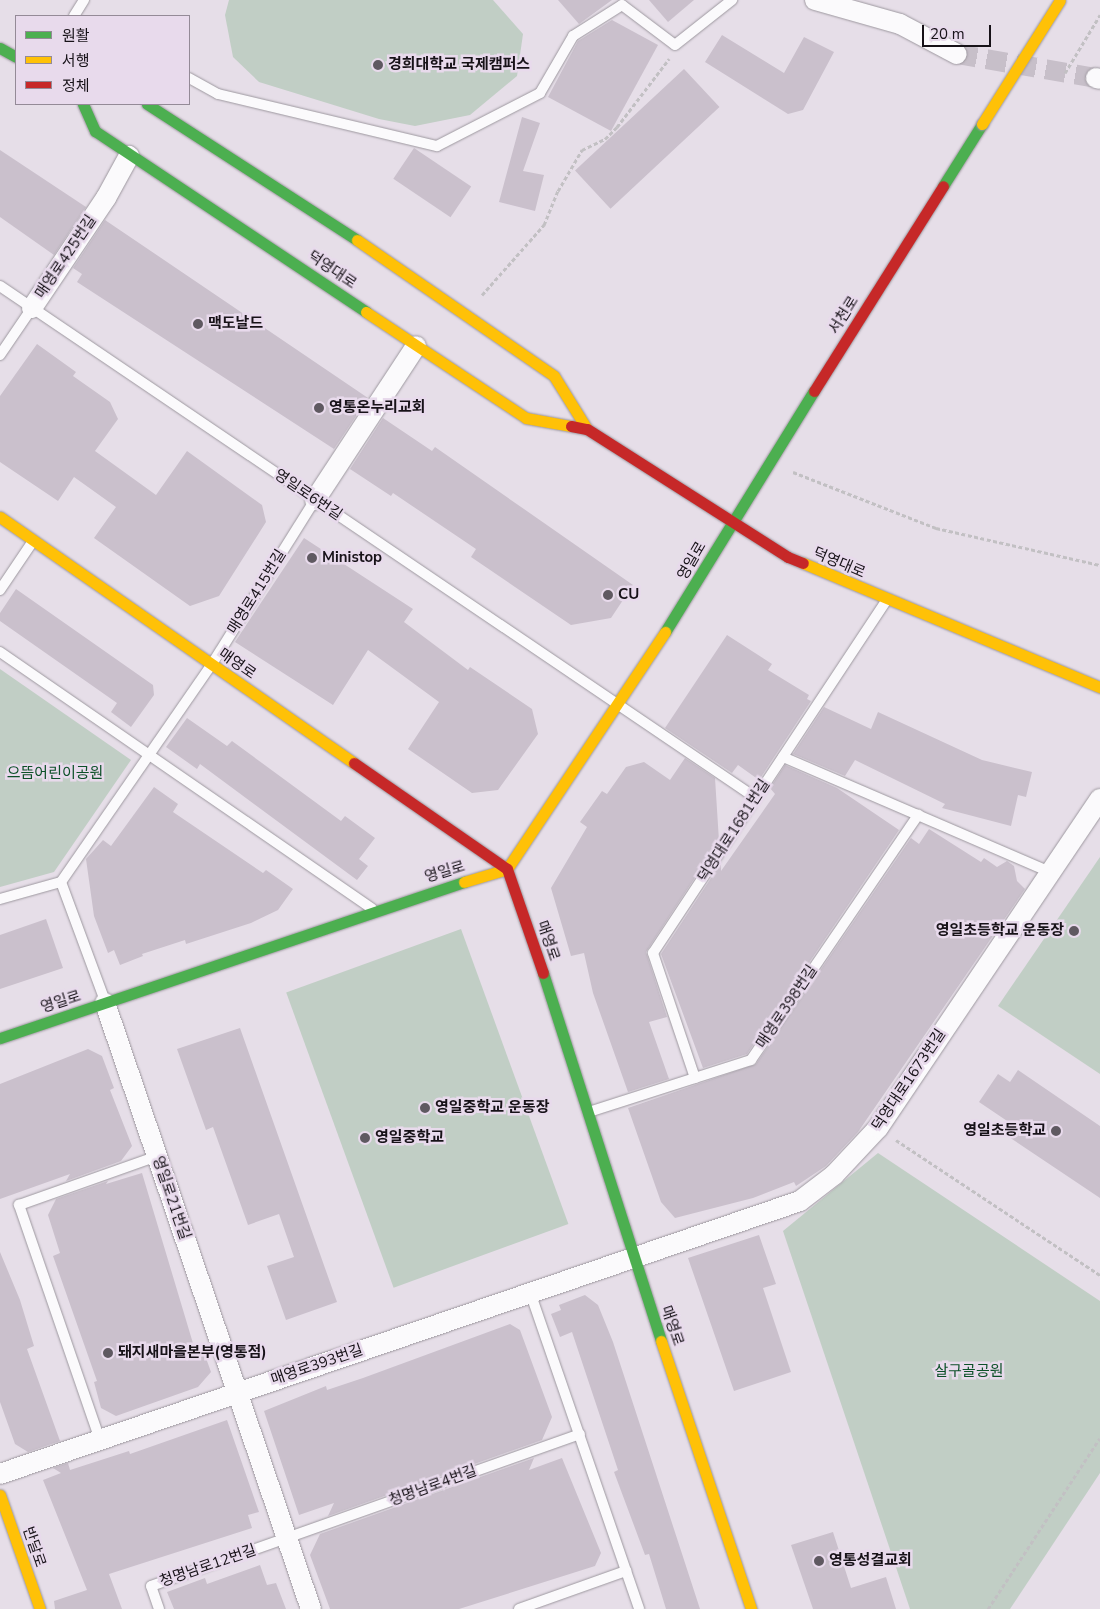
<!DOCTYPE html>
<meta charset="utf-8">
<style>
body{margin:0}
#map{position:relative;width:1100px;height:1609px;overflow:hidden;background:#e6dee8;font-family:"Nunito Sans","Noto Sans KR",sans-serif}
div>[style]{position:absolute}
.green>*{inset:0;background:#c1cec5;transform-origin:0 0}
.building>*{inset:0;background:#cac0cc;transform-origin:0 0}
.street-tunnel>*{height:20px;margin-top:-10px;transform-origin:0;background:repeating-linear-gradient(90deg,#c7bfc9 0 20px,transparent 0 30px)}
.path>*{height:3px;margin-top:-1.5px;transform-origin:0;background:repeating-linear-gradient(90deg,#c2c0c3 0 4px,transparent 0 6.5px)}
.roads{filter:drop-shadow(0 0 1px #9d989f) drop-shadow(0 0 1px #9d989f)}
.lane>*{height:10px;margin:-5px;padding:0 5px;transform-origin:5px;border-radius:5px;background:#fbfafc}
.street>*{height:20px;margin:-10px;padding:0 10px;transform-origin:10px;border-radius:10px;background:#fbfafc}
.fast>*{height:11px;margin:-5.5px;padding:0 5.5px;transform-origin:5.5px;border-radius:5.5px;background:#4caf50}
.slow>*{height:11px;margin:-5.5px;padding:0 5.5px;transform-origin:5.5px;border-radius:5.5px;background:#ffc107}
.jam>*{height:11px;margin:-5.5px;padding:0 5.5px;transform-origin:5.5px;border-radius:5.5px;background:#c62828}
.bridges{filter:drop-shadow(0 0 1px #9d989f) drop-shadow(0 0 1px #9d989f)}
.slow-bridge>*{height:11px;margin:-5.5px;padding:0 5.5px;transform-origin:5.5px;border-radius:5.5px;background:#ffc107}
.dots>*{width:14px;height:14px;translate:-50% -50%;box-sizing:border-box;border:2px solid #e8daec;border-radius:50%}
span{translate:-50% -50%;white-space:nowrap;text-align:center;line-height:1.15;-webkit-text-stroke:5px #e8daec;paint-order:stroke}
.poi-label{font-size:15px;color:#171218;font-weight:700}
.left{translate:0 -50%;text-align:left}
.right{translate:-100% -50%;text-align:right}
.street-label{font-size:15px;color:#171218}
.park-label{font-size:15px;color:#0c5028}
.legend{position:absolute;left:15px;top:15px;width:175px;height:90px;box-sizing:border-box;background:#e8daec;border:1px solid #948a97;margin:0;padding:6px 9px;list-style:none;font-size:15px;color:#171218}
.legend li{display:flex;align-items:center;gap:10px;height:25px}
.legend b{width:25px;border:1px solid #948a97}
.scale{position:absolute;left:922px;top:25px;width:69px;height:22px;box-sizing:border-box;border:2px solid #171218;border-top:0;padding-left:6px;font-size:15px;line-height:18px;white-space:nowrap;color:#171218;-webkit-text-stroke:4px #e8daec;paint-order:stroke}
</style>
<div id="map">
<div class="green">
<i style="clip-path:polygon(229px 0,493px 0,523px 34px,517px 76px,470px 115px,415px 126px,379px 119px,259px 82px,233px 57px,225px 15px)"></i>
<i style="clip-path:polygon(0 669px,131px 760px,54px 872px,0 887px)"></i>
<i style="clip-path:polygon(1100px 857px,1100px 1074px,998px 1006px)"></i>
<i style="left:461px;top:929px;width:314px;height:186px;rotate:70deg"></i>
<i style="clip-path:polygon(878px 1153px,1100px 1301px,1100px 1473px,1010px 1609px,910px 1609px,783px 1231px)"></i>
</div>
<div class="building">
<i style="clip-path:polygon(558px 0,612px 0,579px 24px)"></i>
<i style="clip-path:polygon(649px 0,694px 0,668px 22px)"></i>
<i style="clip-path:polygon(612px 20px,658px 45px,611px 131px,548px 97px,578px 41px)"></i>
<i style="clip-path:polygon(722px 35px,784px 73px,804px 37px,834px 52px,803px 110px,788px 114px,705px 62px)"></i>
<i style="left:684px;top:69px;width:52px;height:149px;rotate:47deg"></i>
<i style="clip-path:polygon(522px 117px,540px 123px,523px 171px,544px 175px,535px 211px,499px 202px)"></i>
<i style="left:414px;top:148px;width:69px;height:37px;rotate:34deg"></i>
<i style="clip-path:polygon(0 150px,86px 207px,54px 255px,0 217px)"></i>
<i style="clip-path:polygon(105px 220px,368px 398px,334px 449px,77px 282px,82px 274px,73px 268px)"></i>
<i style="clip-path:polygon(37px 344px,76px 372px,73px 376px,110px 402px,118px 419px,95px 451px,156px 495px,187px 451px,262px 505px,266px 522px,219px 596px,190px 606px,94px 538px,116px 507px,74px 477px,58px 501px,0 462px,0 396px)"></i>
<i style="clip-path:polygon(383px 418px,432px 451px,435px 447px,633px 585px,611px 618px,571px 625px,471px 557px,476px 549px,393px 493px,391px 496px,350px 469px)"></i>
<i style="clip-path:polygon(304px 538px,413px 609px,404px 622px,468px 670px,470px 667px,532px 709px,538px 734px,498px 790px,472px 793px,408px 749px,439px 702px,368px 650px,333px 705px,235px 642px)"></i>
<i style="clip-path:polygon(16px 589px,153px 685px,154px 695px,131px 727px,111px 712px,117px 703px,0 621px,0 613px)"></i>
<i style="clip-path:polygon(727px 635px,772px 664px,768px 670px,809px 695px,807px 699px,811px 701px,759px 780px,738px 765px,732px 773px,665px 728px)"></i>
<i style="clip-path:polygon(824px 707px,871px 729px,878px 712px,982px 760px,1032px 772px,1026px 797px,1018px 795px,1011px 826px,942px 808px,945px 804px,855px 760px,845px 776px,793px 754px)"></i>
<i style="clip-path:polygon(187px 718px,227px 746px,232px 741px,341px 821px,345px 816px,375px 838px,359px 859px,368px 866px,357px 880px,200px 764px,197px 769px,166px 747px)"></i>
<i style="clip-path:polygon(685px 758px,715px 778px,719px 841px,646px 952px,667px 1017px,649px 1022px,669px 1079px,628px 1092px,593px 993px,584px 953px,571px 956px,551px 888px,587px 827px,580px 822px,602px 791px,607px 794px,626px 767px,644px 762px,670px 780px)"></i>
<i style="clip-path:polygon(785px 765px,837px 788px,899px 830px,747px 1054px,703px 1068px,661px 954px,721px 863px,721px 871px,775px 794px,770px 788px)"></i>
<i style="clip-path:polygon(154px 787px,178px 804px,173px 812px,263px 873px,266px 870px,293px 889px,278px 910px,251px 923px,186px 944px,185px 940px,142px 954px,143px 956px,120px 965px,114px 950px,108px 953px,94px 916px,86px 859px,103px 840px,111px 846px)"></i>
<i style="clip-path:polygon(929px 829px,981px 862px,984px 858px,997px 867px,1007px 861px,1014px 866px,1017px 881px,1025px 889px,858px 1132px,826px 1166px,796px 1186px,794px 1182px,753px 1198px,675px 1218px,661px 1202px,628px 1108px,756px 1064px,911px 838px,919px 844px)"></i>
<i style="clip-path:polygon(46px 919px,63px 968px,0 989px,0 935px)"></i>
<i style="clip-path:polygon(240px 1028px,337px 1302px,286px 1320px,267px 1266px,294px 1257px,279px 1214px,248px 1225px,213px 1127px,206px 1130px,177px 1049px)"></i>
<i style="clip-path:polygon(88px 1049px,102px 1056px,114px 1088px,110px 1090px,132px 1146px,121px 1161px,66px 1181px,70px 1174px,0 1199px,0 1084px)"></i>
<i style="clip-path:polygon(1018px 1070px,1100px 1126px,1100px 1198px,1009px 1137px,1016px 1127px,979px 1102px,998px 1074px,1010px 1082px)"></i>
<i style="clip-path:polygon(142px 1173px,195px 1350px,202px 1347px,211px 1372px,198px 1387px,116px 1416px,101px 1408px,94px 1382px,97px 1381px,53px 1256px,60px 1253px,48px 1215px,56px 1199px,108px 1181px,106px 1184px)"></i>
<i style="clip-path:polygon(759px 1235px,776px 1284px,763px 1288px,791px 1372px,734px 1391px,688px 1258px)"></i>
<i style="clip-path:polygon(0 1252px,20px 1300px,34px 1346px,27px 1349px,60px 1441px,28px 1452px,15px 1444px,0 1402px)"></i>
<i style="clip-path:polygon(585px 1295px,598px 1305px,613px 1342px,700px 1609px,666px 1609px,649px 1554px,645px 1555px,614px 1472px,618px 1470px,572px 1332px,560px 1337px,551px 1314px,561px 1310px,559px 1305px)"></i>
<i style="clip-path:polygon(510px 1324px,520px 1330px,552px 1417px,542px 1440px,328px 1516px,334px 1503px,299px 1515px,264px 1411px,326px 1386px,327px 1390px,363px 1378px)"></i>
<i style="clip-path:polygon(227px 1420px,259px 1512px,248px 1515px,252px 1528px,109px 1574px,122px 1609px,55px 1609px,54px 1601px,87px 1590px,43px 1480px,61px 1473px,53px 1468px,68px 1463px,70px 1470px,129px 1451px,130px 1454px)"></i>
<i style="clip-path:polygon(534px 1458px,529px 1470px,562px 1458px,601px 1553px,595px 1566px,459px 1609px,330px 1609px,310px 1555px,320px 1534px)"></i>
<i style="clip-path:polygon(833px 1532px,851px 1588px,886px 1577px,896px 1609px,813px 1609px,791px 1545px)"></i>
<i style="clip-path:polygon(260px 1565px,267px 1585px,276px 1583px,286px 1609px,174px 1609px,167px 1592px,205px 1578px,207px 1584px)"></i>
</div>
<div class="street-tunnel">
<i style="left:957px;top:54px;width:141px;rotate:9.8deg"></i>
</div>
<div class="path">
<i style="left:1065px;top:73px;width:68px;rotate:-58.9deg"></i>
<i style="left:482px;top:295px;width:94px;rotate:-48.5deg"></i>
<i style="left:544px;top:225px;width:37px;rotate:-68deg"></i>
<i style="left:558px;top:191px;width:48px;rotate:-59.7deg"></i>
<i style="left:582px;top:150px;width:25px;rotate:-26deg"></i>
<i style="left:605px;top:139px;width:17px;rotate:-45deg"></i>
<i style="left:617px;top:127px;width:86px;rotate:-52.6deg"></i>
<i style="left:793px;top:472px;width:154px;rotate:21.4deg"></i>
<i style="left:936px;top:528px;width:168px;rotate:12.7deg"></i>
<i style="left:896px;top:1140px;width:245px;rotate:33.5deg"></i>
<i style="left:988px;top:1609px;width:204px;rotate:-56.8deg"></i>
</div>
<div class="roads">
<div class="lane">
<i style="left:74px;top:16px;width:19px;rotate:-58deg"></i>
<i style="left:189px;top:78px;width:33px;rotate:29deg"></i>
<i style="left:218px;top:94px;width:225px;rotate:13.4deg"></i>
<i style="left:437px;top:146px;width:116px;rotate:-27.2deg"></i>
<i style="left:540px;top:93px;width:66px;rotate:-59.9deg"></i>
<i style="left:573px;top:36px;width:58px;rotate:-32.3deg"></i>
<i style="left:622px;top:5px;width:66px;rotate:37deg"></i>
<i style="left:675px;top:45px;width:73px;rotate:-38.3deg"></i>
<i style="left:0;top:286px;width:913px;rotate:34.11deg"></i>
<i style="left:0;top:355px;width:57px;rotate:-55.8deg"></i>
<i style="left:0;top:590px;width:59px;rotate:-56deg"></i>
<i style="left:0;top:652px;width:452px;rotate:34.6deg"></i>
<i style="left:783px;top:757px;width:291px;rotate:23.3deg"></i>
<i style="left:61px;top:882px;width:127px;rotate:69.7deg"></i>
<i style="left:0;top:899px;width:63px;rotate:-15.6deg"></i>
<i style="left:61px;top:882px;width:265px;rotate:-55.3deg"></i>
<i style="left:212px;top:664px;width:194px;rotate:-57.9deg"></i>
<i style="left:695px;top:1078px;width:132px;rotate:-108.6deg"></i>
<i style="left:653px;top:953px;width:424px;rotate:-56.5deg"></i>
<i style="left:592px;top:1111px;width:167px;rotate:-17.8deg"></i>
<i style="left:751px;top:1060px;width:297px;rotate:-55.7deg"></i>
<i style="left:530px;top:1292px;width:335px;rotate:71deg"></i>
<i style="left:100px;top:1440px;width:249px;rotate:-109deg"></i>
<i style="left:19px;top:1205px;width:146px;rotate:-19.5deg"></i>
<i style="left:159px;top:1609px;width:24px;rotate:-109deg"></i>
<i style="left:151px;top:1586px;width:455px;rotate:-19.5deg"></i>
<i style="left:519px;top:1609px;width:114px;rotate:-19.6deg"></i>
</div>
<div class="street">
<i style="left:815px;top:0;width:88px;rotate:15.8deg"></i>
<i style="left:900px;top:24px;width:64px;rotate:27.8deg"></i>
<i style="left:1096px;top:78px;width:4px;rotate:14deg"></i>
<i style="left:32px;top:308px;width:133px;rotate:-56.1deg"></i>
<i style="left:106px;top:198px;width:48px;rotate:-61.3deg"></i>
<i style="left:315px;top:500px;width:184px;rotate:-56.7deg"></i>
<i style="left:105px;top:1003px;width:640px;rotate:71.23deg"></i>
<i style="left:0;top:1474px;width:845px;rotate:-18.84deg"></i>
<i style="left:800px;top:1201px;width:43px;rotate:-37.4deg"></i>
<i style="left:834px;top:1175px;width:64px;rotate:-46.9deg"></i>
<i style="left:878px;top:1128px;width:397px;rotate:-56deg"></i>
</div>
<div class="fast">
<i style="left:0;top:48px;width:18px;rotate:29deg"></i>
<i style="left:83px;top:104px;width:30px;rotate:66deg"></i>
<i style="left:95px;top:131px;width:326px;rotate:33.7deg"></i>
<i style="left:147px;top:104px;width:250px;rotate:32.9deg"></i>
<i style="left:943px;top:186px;width:73px;rotate:-57.8deg"></i>
<i style="left:665px;top:632px;width:283px;rotate:-58.3deg"></i>
<i style="left:543px;top:973px;width:386px;rotate:72.2deg"></i>
<i style="left:0;top:1038px;width:490px;rotate:-18.6deg"></i>
</div>
<div class="slow">
<i style="left:357px;top:240px;width:239px;rotate:34.6deg"></i>
<i style="left:554px;top:376px;width:62px;rotate:58.1deg"></i>
<i style="left:366px;top:312px;width:192px;rotate:33.5deg"></i>
<i style="left:526px;top:418px;width:46px;rotate:10.1deg"></i>
<i style="left:0;top:517px;width:431px;rotate:34.8deg"></i>
<i style="left:803px;top:563px;width:322px;rotate:22.7deg"></i>
<i style="left:464px;top:882px;width:45px;rotate:-16.8deg"></i>
<i style="left:507px;top:869px;width:285px;rotate:-56.3deg"></i>
<i style="left:661px;top:1341px;width:283px;rotate:71.4deg"></i>
<i style="left:0;top:1495px;width:121px;rotate:70.7deg"></i>
</div>
<div class="jam">
<i style="left:814px;top:391px;width:242px;rotate:-57.8deg"></i>
<i style="left:571px;top:426px;width:16px;rotate:11deg"></i>
<i style="left:587px;top:429px;width:238px;rotate:32.5deg"></i>
<i style="left:788px;top:557px;width:16px;rotate:22deg"></i>
<i style="left:354px;top:763px;width:186px;rotate:34.7deg"></i>
<i style="left:507px;top:869px;width:110px;rotate:70.9deg"></i>
</div>
</div>
<div class="bridges">
<div class="slow-bridge">
<i style="left:982px;top:124px;width:146px;rotate:-57.8deg"></i>
</div>
</div>
<div class="dots">
<i style="left:378px;top:65px;background:#5f5961"></i>
<i style="left:198px;top:324px;background:#5f5961"></i>
<i style="left:319px;top:408px;background:#5f5961"></i>
<i style="left:312px;top:558px;background:#5f5961"></i>
<i style="left:608px;top:595px;background:#5f5961"></i>
<i style="left:1074px;top:931px;background:#5f5961"></i>
<i style="left:425px;top:1108px;background:#5f5961"></i>
<i style="left:1056px;top:1131px;background:#5f5961"></i>
<i style="left:365px;top:1138px;background:#5f5961"></i>
<i style="left:108px;top:1353px;background:#5f5961"></i>
<i style="left:819px;top:1561px;background:#5f5961"></i>
</div>
<div class="poi-label">
<span class="left" style="left:388px;top:65px">경희대학교 국제캠퍼스</span>
<span class="left" style="left:208px;top:324px">맥도날드</span>
<span class="left" style="left:329px;top:408px">영통온누리교회</span>
<span class="left" style="left:322px;top:558px">Ministop</span>
<span class="left" style="left:618px;top:595px">CU</span>
<span class="right" style="left:1064px;top:931px">영일초등학교 운동장</span>
<span class="left" style="left:435px;top:1108px">영일중학교 운동장</span>
<span class="right" style="left:1046px;top:1131px">영일초등학교</span>
<span class="left" style="left:375px;top:1138px">영일중학교</span>
<span class="left" style="left:118px;top:1353px">돼지새마을본부(영통점)</span>
<span class="left" style="left:829px;top:1561px">영통성결교회</span>
</div>
<div class="street-label">
<span style="left:66px;top:257px;rotate:-56deg">매영로425번길</span>
<span style="left:332px;top:270px;rotate:34deg">덕영대로</span>
<span style="left:844px;top:315px;rotate:-58deg">서천로</span>
<span style="left:308px;top:495px;rotate:34deg">영일로6번길</span>
<span style="left:692px;top:561px;rotate:-60deg">영일로</span>
<span style="left:839px;top:563px;rotate:23deg">덕영대로</span>
<span style="left:257px;top:592px;rotate:-58deg">매영로415번길</span>
<span style="left:237px;top:664px;rotate:35deg">매영로</span>
<span style="left:734px;top:831px;rotate:-57deg">덕영대로1681번길</span>
<span style="left:445px;top:872px;rotate:-17deg">영일로</span>
<span style="left:548px;top:941px;rotate:71deg">매영로</span>
<span style="left:61px;top:1002px;rotate:-18deg">영일로</span>
<span style="left:787px;top:1007px;rotate:-56deg">매영로398번길</span>
<span style="left:909px;top:1080px;rotate:-56deg">덕영대로1673번길</span>
<span style="left:171px;top:1198px;rotate:71deg">영일로21번길</span>
<span style="left:672px;top:1326px;rotate:71deg">매영로</span>
<span style="left:317px;top:1365px;rotate:-19deg">매영로393번길</span>
<span style="left:433px;top:1486px;rotate:-20deg">청명남로4번길</span>
<span style="left:34px;top:1547px;rotate:71deg">반달로</span>
<span style="left:208px;top:1566px;rotate:-19deg">청명남로12번길</span>
</div>
<div class="park-label">
<span style="left:55px;top:774px">으뜸어린이공원</span>
<span style="left:969px;top:1372px">살구골공원</span>
</div>
<ul class="legend">
<li><b style="height:6px;background:#4caf50"></b>원활</li>
<li><b style="height:6px;background:#ffc107"></b>서행</li>
<li><b style="height:6px;background:#c62828"></b>정체</li>
</ul>
<div class="scale">20 m</div>
</div>
